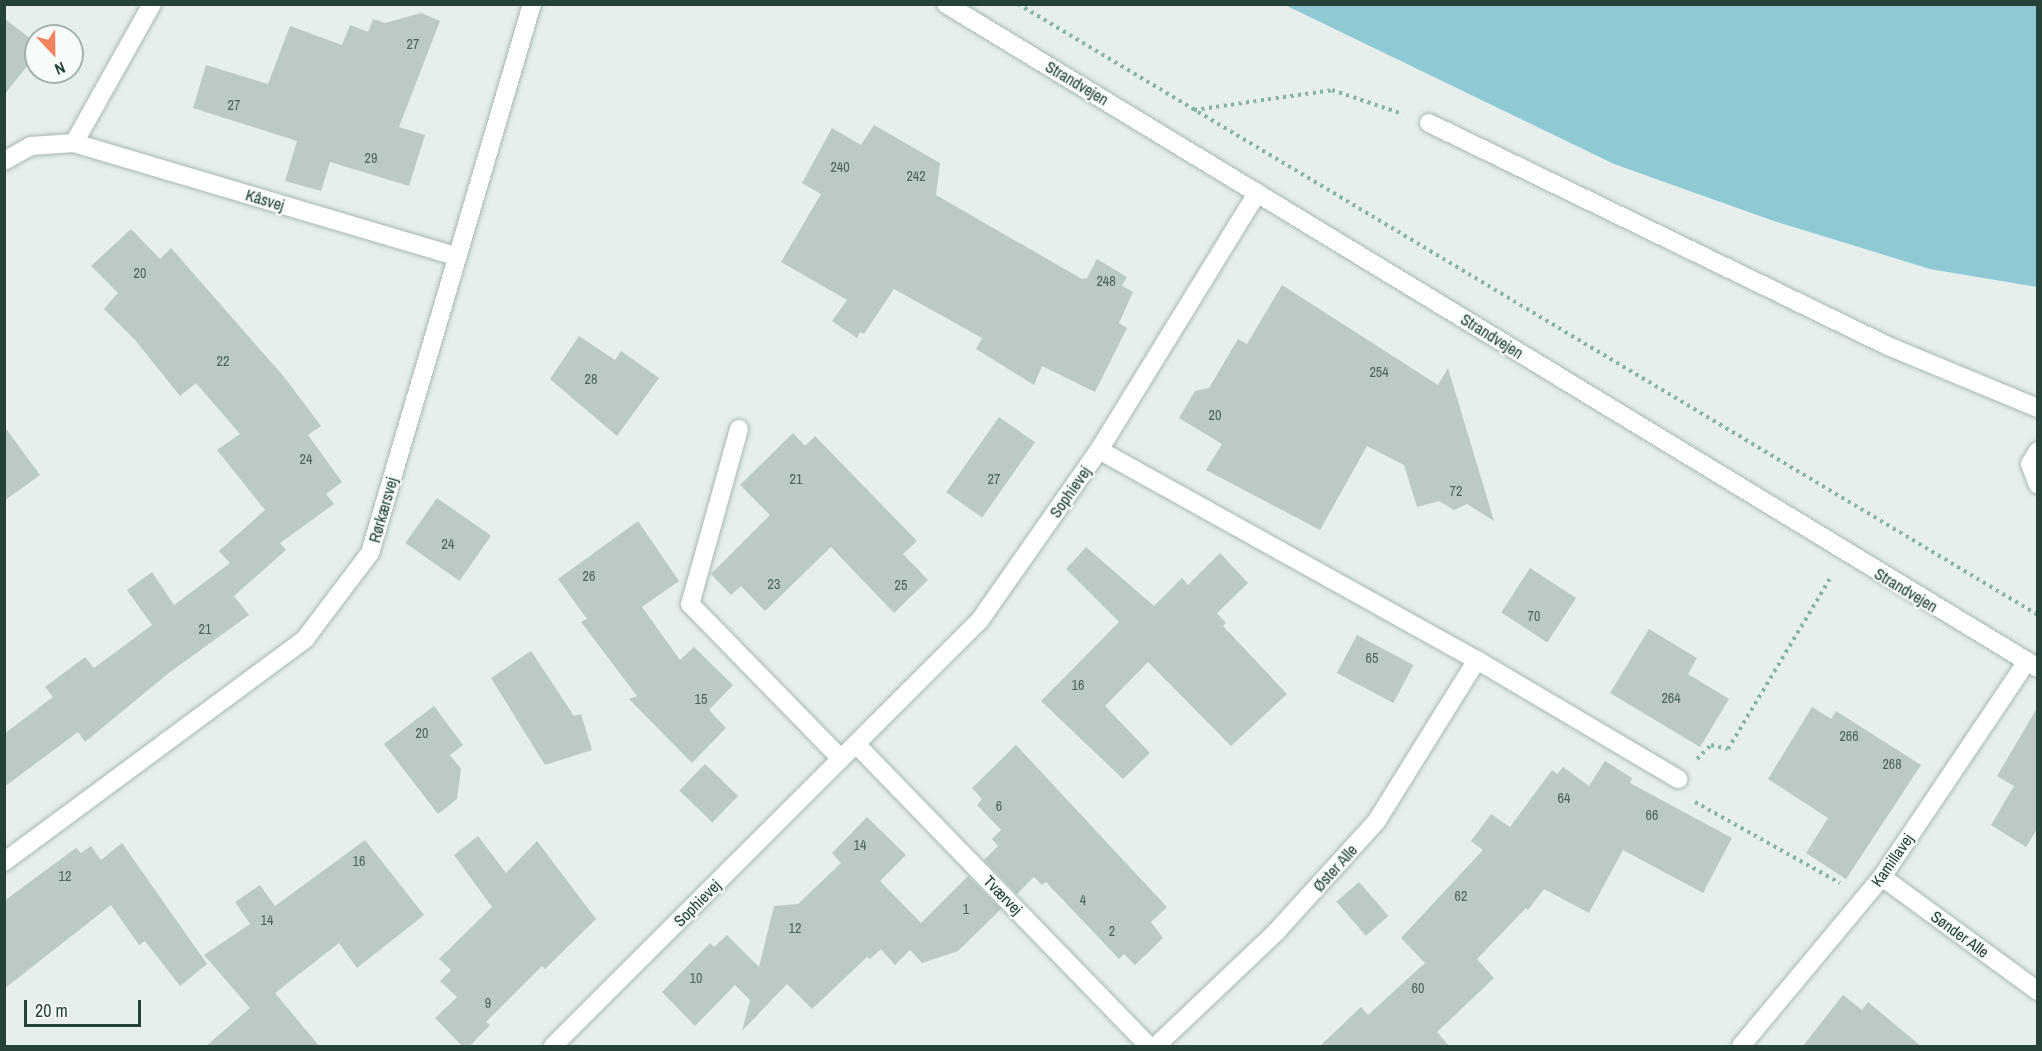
<!DOCTYPE html>
<meta charset="utf-8">
<style>
body{margin:0}
#map{position:relative;width:2042px;height:1051px;overflow:hidden;background:#e6efeb;font-family:"Archivo Narrow",sans-serif}
div>[style]{position:absolute}
.water>*{inset:0;background:#8ec9d4}
.building>*{inset:0;background:#bbcac4;transform-origin:0 0}
.path>*{height:4px;margin-top:-2px;transform-origin:0;background:repeating-linear-gradient(90deg,#86b3a5 0 3px,transparent 0 7.5px)}
.roads{filter:drop-shadow(0 0 2px #a8b8b2) drop-shadow(0 0 2px #a8b8b2)}
.service>*{height:18px;margin:-9px;padding:0 9px;transform-origin:9px;border-radius:9px;background:#fff}
.minor>*{height:18px;margin:-9px;padding:0 9px;transform-origin:9px;border-radius:9px;background:#fff}
.tertiary>*{height:18px;margin:-9px;padding:0 9px;transform-origin:9px;border-radius:9px;background:#fff}
span{translate:-50% -50%;white-space:nowrap;text-align:center;line-height:1.15;-webkit-text-stroke:4.5px #f7fbf9;paint-order:stroke}
.number-label{font-size:14px;color:#4a645c}
.number-label span{-webkit-text-stroke-width:0}
.street-label{font-size:16px;color:#24423a}
.frame{position:absolute;inset:0;border:6px solid #24423a;pointer-events:none}
.north{position:absolute;left:24px;top:24px;width:60px;height:60px;box-sizing:border-box;background:#f7fbf9;border:2px solid #a3b1ad;border-radius:50%;rotate:158deg;font-size:16px;font-weight:700;line-height:24px;text-align:center;color:#24423a}
.north::after{content:'';display:block;margin:auto;width:21px;height:27px;background:#f4845f;clip-path:polygon(50% 0,100% 100%,50% 72%,0 100%)}
.scale{position:absolute;left:24px;top:1000px;width:117px;height:27px;box-sizing:border-box;border:3px solid #24423a;border-top:0;padding-left:8px;font-size:18px;line-height:21px;white-space:nowrap;color:#24423a;-webkit-text-stroke:4px #f7fbf9;paint-order:stroke}
</style>
<div id="map">
<div class="water">
<i style="clip-path:polygon(1285px 5px,2037px 5px,2037px 287px,1930px 269px,1771px 220px,1614px 164px)"></i>
</div>
<div class="building">
<i style="clip-path:polygon(421px 13px,440px 21px,399px 127px,425px 135px,409px 186px,330px 162px,321px 191px,285px 181px,297px 141px,193px 108px,206px 65px,268px 84px,290px 26px,342px 45px,350px 25px,368px 32px,373px 19px,385px 23px)"></i>
<i style="clip-path:polygon(4px 18px,36px 43px,36px 55px,4px 95px)"></i>
<i style="clip-path:polygon(874px 125px,940px 163px,936px 195px,1082px 279px,1087px 278px,1097px 259px,1127px 277px,1122px 286px,1133px 292px,1119px 323px,1127px 328px,1095px 392px,1042px 366px,1034px 385px,976px 349px,982px 338px,894px 289px,864px 334px,860px 332px,857px 338px,832px 321px,847px 300px,781px 262px,821px 194px,802px 183px,832px 128px,861px 145px)"></i>
<i style="clip-path:polygon(131px 229px,160px 259px,171px 248px,285px 378px,321px 426px,308px 435px,342px 482px,326px 494px,334px 504px,280px 543px,286px 550px,234px 596px,249px 615px,170px 672px,85px 742px,78px 732px,4px 787px,4px 734px,53px 697px,45px 687px,85px 657px,94px 668px,152px 625px,127px 590px,152px 572px,174px 605px,230px 563px,219px 551px,265px 510px,217px 450px,240px 434px,196px 383px,180px 396px,135px 340px,104px 309px,118px 293px,91px 266px)"></i>
<i style="clip-path:polygon(1282px 285px,1438px 385px,1448px 368px,1494px 521px,1467px 504px,1454px 510px,1439px 501px,1417px 507px,1404px 465px,1367px 446px,1320px 530px,1206px 470px,1222px 444px,1179px 418px,1195px 391px,1209px 388px,1238px 339px,1247px 344px)"></i>
<i style="clip-path:polygon(579px 336px,615px 360px,621px 351px,659px 378px,617px 436px,550px 379px)"></i>
<i style="left:999px;top:417px;width:44px;height:92px;rotate:35deg"></i>
<i style="clip-path:polygon(4px 426px,40px 475px,4px 501px)"></i>
<i style="clip-path:polygon(793px 433px,805px 446px,815px 436px,917px 541px,903px 554px,928px 580px,894px 613px,831px 547px,765px 611px,741px 586px,731px 595px,711px 574px,770px 515px,740px 485px)"></i>
<i style="left:437px;top:498px;width:66px;height:55px;rotate:35deg"></i>
<i style="clip-path:polygon(638px 521px,679px 581px,642px 607px,680px 660px,694px 647px,733px 685px,709px 710px,726px 728px,692px 763px,629px 699px,637px 696px,581px 622px,587px 619px,558px 579px)"></i>
<i style="clip-path:polygon(1086px 547px,1154px 606px,1182px 578px,1188px 585px,1220px 553px,1248px 583px,1217px 613px,1226px 623px,1223px 626px,1287px 694px,1231px 746px,1148px 662px,1105px 706px,1150px 753px,1123px 779px,1041px 701px,1119px 622px,1066px 569px)"></i>
<i style="left:1530px;top:568px;width:55px;height:53px;rotate:33deg"></i>
<i style="clip-path:polygon(1649px 629px,1697px 658px,1688px 674px,1729px 699px,1700px 747px,1610px 693px)"></i>
<i style="left:1357px;top:635px;width:64px;height:43px;rotate:28deg"></i>
<i style="clip-path:polygon(531px 651px,574px 716px,581px 714px,592px 750px,545px 765px,491px 678px)"></i>
<i style="clip-path:polygon(434px 706px,463px 745px,450px 755px,461px 769px,457px 799px,438px 814px,384px 744px)"></i>
<i style="clip-path:polygon(1812px 707px,1831px 719px,1836px 711px,1921px 765px,1846px 879px,1806px 853px,1828px 818px,1768px 779px)"></i>
<i style="clip-path:polygon(2037px 708px,2037px 829px,2026px 847px,1991px 825px,2014px 786px,1997px 776px)"></i>
<i style="clip-path:polygon(1016px 745px,1167px 907px,1151px 922px,1163px 938px,1135px 965px,1124px 954px,1119px 959px,1046px 882px,1042px 885px,1034px 877px,1017px 894px,984px 860px,998px 846px,992px 839px,1001px 830px,977px 805px,982px 799px,972px 788px)"></i>
<i style="clip-path:polygon(1605px 761px,1632px 778px,1630px 783px,1732px 838px,1703px 893px,1623px 850px,1589px 913px,1544px 889px,1528px 910px,1526px 908px,1477px 959px,1494px 978px,1437px 1032px,1450px 1047px,1319px 1047px,1361px 1007px,1368px 1015px,1425px 963px,1401px 938px,1483px 850px,1471px 841px,1491px 814px,1510px 827px,1552px 770px,1557px 774px,1563px 767px,1589px 786px)"></i>
<i style="left:705px;top:764px;width:46px;height:37px;rotate:44deg"></i>
<i style="clip-path:polygon(867px 817px,906px 855px,880px 881px,921px 923px,968px 876px,1001px 909px,958px 951px,922px 963px,910px 950px,895px 965px,881px 949px,870px 959px,867px 957px,812px 1009px,787px 984px,742px 1031px,750px 1000px,735px 985px,695px 1026px,662px 992px,710px 943px,714px 947px,727px 935px,759px 967px,774px 906px,798px 904px,841px 863px,832px 853px)"></i>
<i style="clip-path:polygon(478px 836px,506px 873px,537px 841px,596px 919px,545px 969px,542px 966px,486px 1022px,490px 1025px,469px 1047px,463px 1047px,435px 1018px,457px 997px,440px 981px,451px 970px,439px 959px,492px 907px,454px 855px)"></i>
<i style="clip-path:polygon(365px 840px,424px 915px,357px 968px,339px 943px,275px 993px,320px 1047px,205px 1047px,250px 1008px,204px 955px,250px 924px,235px 902px,260px 885px,275px 906px)"></i>
<i style="clip-path:polygon(122px 843px,207px 964px,180px 986px,145px 941px,139px 945px,111px 905px,4px 989px,4px 901px,76px 848px,81px 853px,91px 846px,101px 860px)"></i>
<i style="left:1359px;top:882px;width:45px;height:30px;rotate:49deg"></i>
<i style="clip-path:polygon(1843px 995px,1862px 1010px,1868px 1002px,1922px 1047px,1802px 1047px)"></i>
</div>
<div class="path">
<i style="left:1018px;top:4px;width:1189px;rotate:30.92deg"></i>
<i style="left:1194px;top:110px;width:139px;rotate:-8.2deg"></i>
<i style="left:1332px;top:90px;width:75px;rotate:18.7deg"></i>
<i style="left:1697px;top:759px;width:20px;rotate:-45deg"></i>
<i style="left:1711px;top:745px;width:17px;rotate:13deg"></i>
<i style="left:1728px;top:749px;width:200px;rotate:-59.1deg"></i>
<i style="left:1695px;top:802px;width:166px;rotate:29.2deg"></i>
</div>
<div class="roads">
<div class="service">
<i style="left:1429px;top:123px;width:510px;rotate:25.91deg"></i>
<i style="left:1888px;top:346px;width:162px;rotate:22.5deg"></i>
<i style="left:2038px;top:451px;width:15px;rotate:122deg"></i>
<i style="left:2030px;top:464px;width:22px;rotate:69deg"></i>
</div>
<div class="minor">
<i style="left:74px;top:143px;width:159px;rotate:-60.7deg"></i>
<i style="left:4px;top:161px;width:31px;rotate:-29deg"></i>
<i style="left:31px;top:146px;width:43px;rotate:-4deg"></i>
<i style="left:74px;top:143px;width:398px;rotate:16.5deg"></i>
<i style="left:739px;top:429px;width:182px;rotate:105.6deg"></i>
<i style="left:690px;top:604px;width:216px;rotate:45.7deg"></i>
<i style="left:1099px;top:450px;width:432px;rotate:29.1deg"></i>
<i style="left:1477px;top:660px;width:234px;rotate:30.6deg"></i>
<i style="left:856px;top:744px;width:421px;rotate:45.9deg"></i>
<i style="left:4px;top:862px;width:375px;rotate:-36.5deg"></i>
<i style="left:305px;top:639px;width:108px;rotate:-52.9deg"></i>
<i style="left:370px;top:553px;width:572px;rotate:-73.56deg"></i>
<i style="left:1882px;top:877px;width:193px;rotate:36.2deg"></i>
<i style="left:553px;top:1046px;width:603px;rotate:-44.93deg"></i>
<i style="left:980px;top:620px;width:208px;rotate:-55deg"></i>
<i style="left:1099px;top:450px;width:302px;rotate:-58.4deg"></i>
<i style="left:1156px;top:1046px;width:167px;rotate:-43.5deg"></i>
<i style="left:1277px;top:931px;width:147px;rotate:-47.8deg"></i>
<i style="left:1376px;top:822px;width:191px;rotate:-58.1deg"></i>
<i style="left:1741px;top:1046px;width:220px;rotate:-50.2deg"></i>
<i style="left:1882px;top:877px;width:260px;rotate:-56.1deg"></i>
</div>
<div class="tertiary">
<i style="left:946px;top:4px;width:1278px;rotate:31.3deg"></i>
</div>
</div>
<div class="number-label">
<span style="left:413px;top:44px">27</span>
<span style="left:234px;top:105px">27</span>
<span style="left:371px;top:158px">29</span>
<span style="left:840px;top:167px">240</span>
<span style="left:916px;top:176px">242</span>
<span style="left:140px;top:273px">20</span>
<span style="left:1106px;top:281px">248</span>
<span style="left:223px;top:361px">22</span>
<span style="left:1379px;top:372px">254</span>
<span style="left:591px;top:379px">28</span>
<span style="left:1215px;top:415px">20</span>
<span style="left:306px;top:459px">24</span>
<span style="left:796px;top:479px">21</span>
<span style="left:994px;top:479px">27</span>
<span style="left:1456px;top:491px">72</span>
<span style="left:448px;top:544px">24</span>
<span style="left:589px;top:576px">26</span>
<span style="left:774px;top:584px">23</span>
<span style="left:901px;top:585px">25</span>
<span style="left:1534px;top:616px">70</span>
<span style="left:205px;top:629px">21</span>
<span style="left:1372px;top:658px">65</span>
<span style="left:1078px;top:685px">16</span>
<span style="left:1671px;top:698px">264</span>
<span style="left:701px;top:699px">15</span>
<span style="left:422px;top:733px">20</span>
<span style="left:1849px;top:736px">266</span>
<span style="left:1892px;top:764px">268</span>
<span style="left:1564px;top:798px">64</span>
<span style="left:999px;top:806px">6</span>
<span style="left:1652px;top:815px">66</span>
<span style="left:860px;top:845px">14</span>
<span style="left:359px;top:861px">16</span>
<span style="left:65px;top:876px">12</span>
<span style="left:1461px;top:896px">62</span>
<span style="left:1083px;top:900px">4</span>
<span style="left:966px;top:909px">1</span>
<span style="left:267px;top:920px">14</span>
<span style="left:795px;top:928px">12</span>
<span style="left:1112px;top:931px">2</span>
<span style="left:696px;top:978px">10</span>
<span style="left:1418px;top:988px">60</span>
<span style="left:488px;top:1003px">9</span>
</div>
<div class="street-label">
<span style="left:1077px;top:83px;rotate:31deg">Strandvejen</span>
<span style="left:265px;top:200px;rotate:17deg">Kåsvej</span>
<span style="left:1492px;top:336px;rotate:32deg">Strandvejen</span>
<span style="left:1070px;top:492px;rotate:-55deg">Sophievej</span>
<span style="left:383px;top:510px;rotate:-74deg">Rørkærsvej</span>
<span style="left:1906px;top:590px;rotate:31deg">Strandvejen</span>
<span style="left:1892px;top:860px;rotate:-55deg">Kamillavej</span>
<span style="left:1335px;top:868px;rotate:-48deg">Øster Alle</span>
<span style="left:1003px;top:895px;rotate:46deg">Tværvej</span>
<span style="left:697px;top:903px;rotate:-45deg">Sophievej</span>
<span style="left:1960px;top:934px;rotate:36deg">Sønder Alle</span>
</div>
<div class="frame"></div>
<div class="north">N</div>
<div class="scale">20 m</div>
</div>
